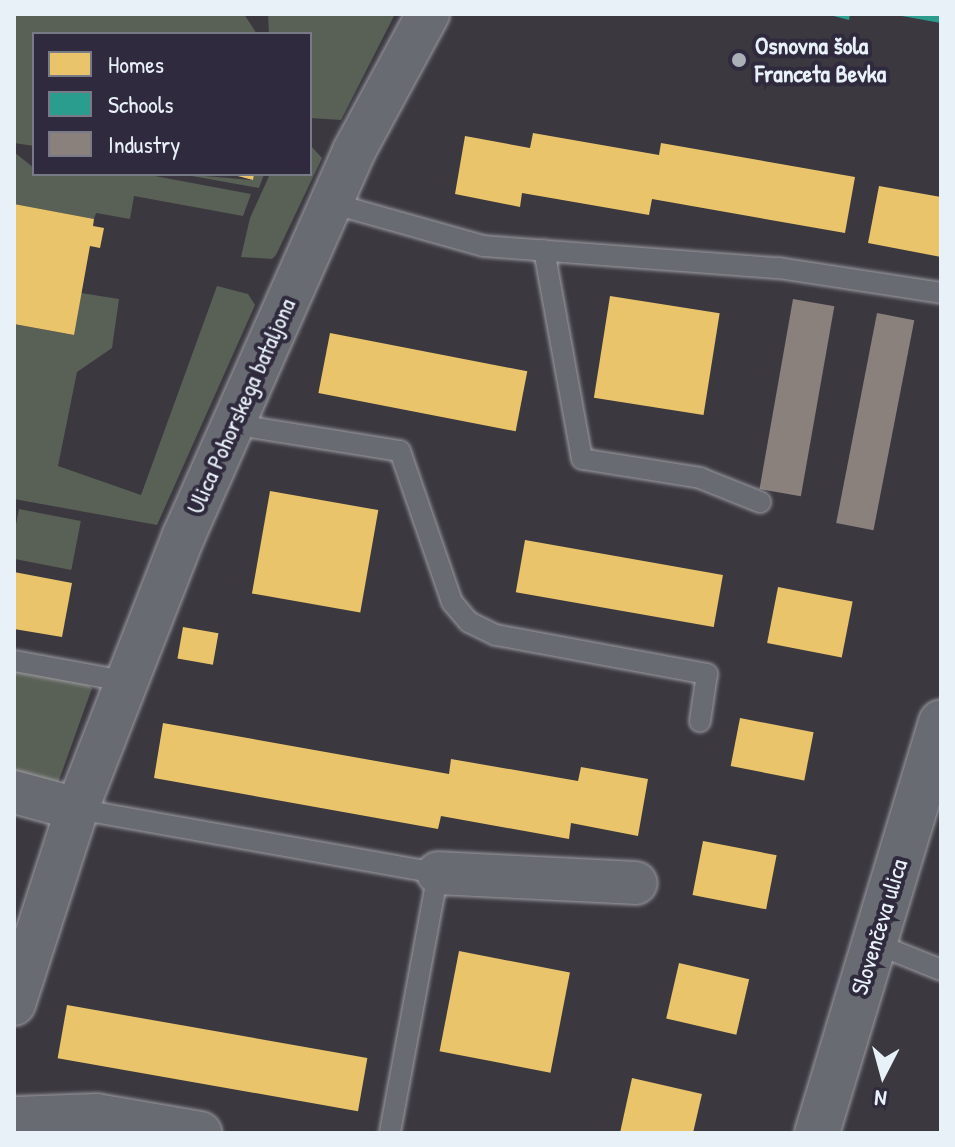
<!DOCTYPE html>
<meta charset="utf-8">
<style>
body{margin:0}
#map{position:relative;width:955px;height:1147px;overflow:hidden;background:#3b3840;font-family:"Patrick Hand",sans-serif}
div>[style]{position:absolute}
.green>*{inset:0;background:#596056;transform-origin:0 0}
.homes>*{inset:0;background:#e9c46a;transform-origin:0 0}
.schools>*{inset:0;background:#2a9d8f}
.industry>*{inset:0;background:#8a817c;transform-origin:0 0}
.roads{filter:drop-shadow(0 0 2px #9d9da2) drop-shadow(0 0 2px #9d9da2)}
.lane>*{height:20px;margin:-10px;padding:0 10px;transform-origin:10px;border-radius:10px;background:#696b72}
.street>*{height:42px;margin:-21px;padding:0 21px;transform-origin:21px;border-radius:21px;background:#696b72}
.secondary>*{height:44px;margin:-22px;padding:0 22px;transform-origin:22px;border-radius:22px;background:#696b72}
.dots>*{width:22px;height:22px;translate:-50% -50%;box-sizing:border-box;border:4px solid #2f2a3d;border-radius:50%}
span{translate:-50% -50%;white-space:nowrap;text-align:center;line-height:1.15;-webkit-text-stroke:8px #2f2a3d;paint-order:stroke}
.poi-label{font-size:24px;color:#e8f1f8;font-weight:700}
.left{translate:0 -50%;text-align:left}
.street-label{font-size:24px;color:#e8f1f8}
.frame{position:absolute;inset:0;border:16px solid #e8f1f8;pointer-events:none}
.legend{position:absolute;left:32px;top:32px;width:280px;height:144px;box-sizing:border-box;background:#2f2a3d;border:2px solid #797a88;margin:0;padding:10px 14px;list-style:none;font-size:24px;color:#e8f1f8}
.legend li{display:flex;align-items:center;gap:16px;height:40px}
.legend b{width:40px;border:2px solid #797a88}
.north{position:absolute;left:843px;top:1035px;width:80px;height:80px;-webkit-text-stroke:6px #2f2a3d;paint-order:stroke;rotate:186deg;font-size:22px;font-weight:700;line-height:32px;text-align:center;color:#e8f1f8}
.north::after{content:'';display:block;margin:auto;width:28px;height:36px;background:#e8f1f8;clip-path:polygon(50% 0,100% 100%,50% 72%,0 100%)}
</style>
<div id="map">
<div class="green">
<i style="clip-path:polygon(14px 14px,244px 14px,257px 34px,34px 34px,34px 146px,14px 143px)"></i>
<i style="clip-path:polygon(268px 14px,395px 14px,341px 120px,310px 118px,310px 34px,269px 34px)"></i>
<i style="clip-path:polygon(310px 145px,322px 158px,276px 255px,272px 259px,241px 257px,250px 218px,270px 174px,310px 174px)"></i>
<i style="clip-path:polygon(14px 152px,34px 168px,34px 174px,144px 174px,251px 194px,243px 216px,134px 196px,130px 219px,96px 213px,94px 219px,14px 204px)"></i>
<i style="clip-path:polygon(181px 174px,252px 180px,254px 174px,264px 174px,259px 188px)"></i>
<i style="clip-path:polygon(217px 286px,248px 294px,255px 305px,157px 525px,14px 499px,14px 324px,73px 335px,81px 293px,119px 299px,112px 348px,77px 372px,58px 466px,141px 495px)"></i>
<i style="left:19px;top:509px;width:63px;height:50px;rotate:11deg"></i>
<i style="clip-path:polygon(14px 668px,83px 681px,92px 688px,58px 783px,14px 776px)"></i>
</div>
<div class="homes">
<i style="clip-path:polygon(533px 133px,659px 155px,661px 143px,855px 177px,845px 233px,652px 199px,649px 215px,522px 193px,520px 207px,455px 194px,465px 136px,530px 148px)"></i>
<i style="clip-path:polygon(230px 174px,254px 174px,253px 180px)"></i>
<i style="clip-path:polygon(879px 186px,941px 197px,941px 257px,868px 243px)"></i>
<i style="clip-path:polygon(14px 204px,94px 219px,93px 226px,104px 228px,100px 248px,90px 246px,74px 335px,14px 324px)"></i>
<i style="left:610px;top:296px;width:111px;height:103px;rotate:9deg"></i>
<i style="left:330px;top:333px;width:201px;height:61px;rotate:11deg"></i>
<i style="left:270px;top:491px;width:110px;height:104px;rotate:10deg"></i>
<i style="left:525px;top:540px;width:201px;height:53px;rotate:10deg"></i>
<i style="clip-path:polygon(14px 572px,72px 583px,62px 637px,14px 629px)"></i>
<i style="left:778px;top:587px;width:76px;height:57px;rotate:11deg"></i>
<i style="left:183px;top:627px;width:36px;height:32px;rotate:10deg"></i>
<i style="left:740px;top:718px;width:75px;height:49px;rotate:11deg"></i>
<i style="clip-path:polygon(163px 723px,449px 774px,451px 759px,578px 781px,581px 767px,648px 779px,638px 836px,571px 823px,569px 839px,441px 816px,438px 829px,154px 778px)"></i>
<i style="left:703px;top:841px;width:75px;height:55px;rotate:11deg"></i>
<i style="left:459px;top:951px;width:113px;height:102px;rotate:11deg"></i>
<i style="left:679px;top:963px;width:72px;height:57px;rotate:13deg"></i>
<i style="left:67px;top:1005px;width:305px;height:54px;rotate:10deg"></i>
<i style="clip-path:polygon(632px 1078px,702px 1094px,693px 1133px,620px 1133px)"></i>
</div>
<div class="schools">
<i style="clip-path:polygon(826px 14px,850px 14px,849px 20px)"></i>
<i style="clip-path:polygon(902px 14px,941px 14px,941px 23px,902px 16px)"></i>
</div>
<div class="industry">
<i style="left:793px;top:299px;width:42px;height:193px;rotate:10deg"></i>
<i style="left:877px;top:313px;width:38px;height:214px;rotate:11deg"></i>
</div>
<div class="roads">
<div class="lane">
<i style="left:331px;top:203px;width:158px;rotate:15.8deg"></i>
<i style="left:483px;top:246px;width:296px;rotate:4.3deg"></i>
<i style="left:778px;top:268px;width:165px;rotate:8.7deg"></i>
<i style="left:544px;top:250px;width:212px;rotate:79.7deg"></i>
<i style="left:582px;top:459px;width:120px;rotate:9.1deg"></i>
<i style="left:700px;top:478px;width:65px;rotate:21.8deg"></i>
<i style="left:231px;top:424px;width:171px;rotate:9.1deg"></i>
<i style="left:400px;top:451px;width:160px;rotate:71deg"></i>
<i style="left:452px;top:602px;width:26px;rotate:50deg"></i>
<i style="left:469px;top:622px;width:30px;rotate:26deg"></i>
<i style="left:496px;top:635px;width:215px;rotate:10.5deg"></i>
<i style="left:707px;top:674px;width:48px;rotate:98.5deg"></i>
<i style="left:14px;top:661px;width:112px;rotate:10.3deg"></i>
<i style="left:77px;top:809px;width:367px;rotate:10.1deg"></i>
<i style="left:438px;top:873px;width:264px;rotate:100.5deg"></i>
<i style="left:874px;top:943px;width:72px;rotate:21.9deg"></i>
</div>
<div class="street">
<i style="left:14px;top:792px;width:65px;rotate:15.1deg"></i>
<i style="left:438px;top:873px;width:198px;rotate:2.9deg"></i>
<i style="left:14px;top:1004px;width:205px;rotate:-72.1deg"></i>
<i style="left:77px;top:809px;width:294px;rotate:-68.7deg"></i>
<i style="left:184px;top:535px;width:420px;rotate:-66.1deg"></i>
<i style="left:354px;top:151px;width:156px;rotate:-61.6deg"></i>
<i style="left:14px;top:1118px;width:82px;rotate:-2.1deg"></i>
<i style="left:96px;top:1115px;width:106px;rotate:9.8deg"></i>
</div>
<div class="secondary">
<i style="left:817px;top:1133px;width:429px;rotate:-73.2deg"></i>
</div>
</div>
<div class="dots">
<i style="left:739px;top:60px;background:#abb0b8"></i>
</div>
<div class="poi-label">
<span class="left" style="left:755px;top:60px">Osnovna šola<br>Franceta Bevka</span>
</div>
<div class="street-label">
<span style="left:241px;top:406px;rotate:-66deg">Ulica Pohorskega bataljona</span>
<span style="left:879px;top:927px;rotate:-73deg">Slovenčeva ulica</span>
</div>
<div class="frame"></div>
<ul class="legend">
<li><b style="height:22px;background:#e9c46a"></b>Homes</li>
<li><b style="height:22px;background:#2a9d8f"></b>Schools</li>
<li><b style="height:22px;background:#8a817c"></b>Industry</li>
</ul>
<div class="north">N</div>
</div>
